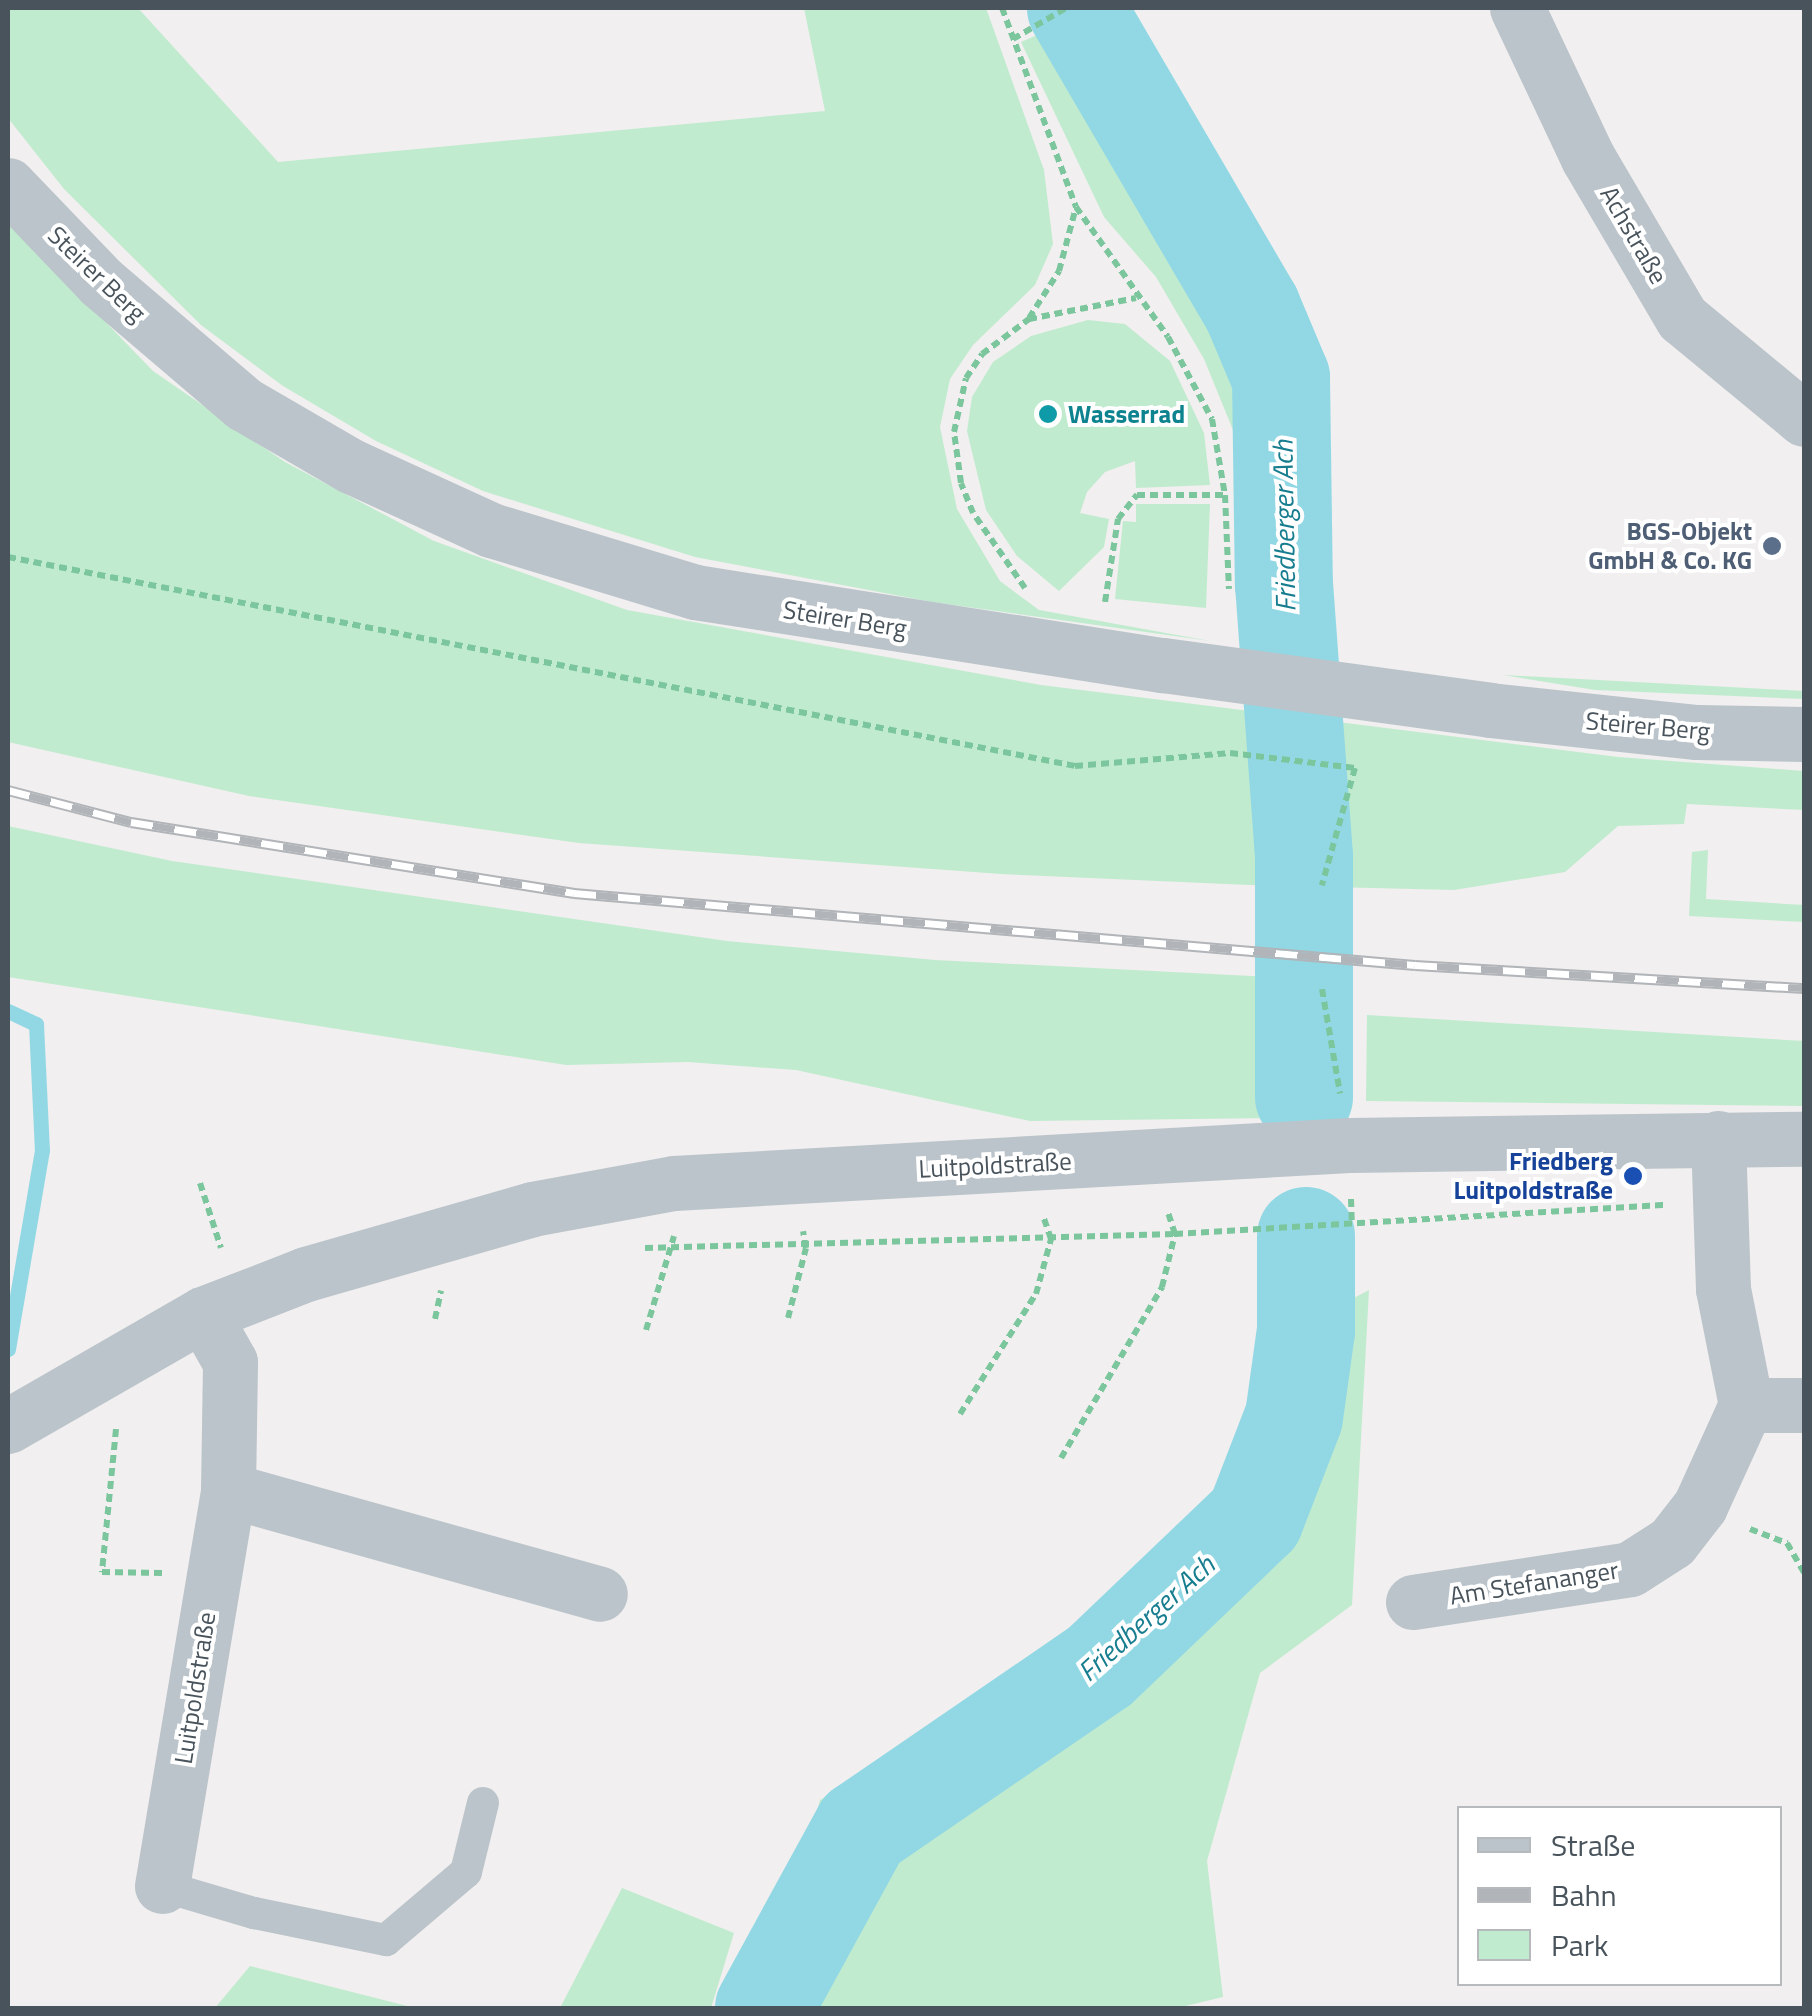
<!DOCTYPE html>
<meta charset="utf-8">
<style>
body{margin:0}
#map{position:relative;width:1812px;height:2016px;overflow:hidden;background:#f1efef;font-family:"Titillium Web",sans-serif}
div>[style]{position:absolute}
.green>*{inset:0;background:#c1ebcf}
.stream>*{height:15px;margin:-7.5px;padding:0 7.5px;transform-origin:7.5px;border-radius:7.5px;background:#92d8e4}
.river>*{height:98px;margin:-49px;padding:0 49px;transform-origin:49px;border-radius:49px;background:#92d8e4}
.path>*{height:6px;margin-top:-3px;transform-origin:0;background:repeating-linear-gradient(90deg,#7cc69d 0 8px,transparent 0 13px)}
.service>*{height:32px;margin:-16px;padding:0 16px;transform-origin:16px;border-radius:16px;background:#bbc4ca}
.minor>*{height:55px;margin:-27.5px;padding:0 27.5px;transform-origin:27.5px;border-radius:27.5px;background:#bbc4ca}
.tertiary>*{height:55px;margin:-27.5px;padding:0 27.5px;transform-origin:27.5px;border-radius:27.5px;background:#bbc4ca}
.rail>*{height:11px;margin-top:-5.5px;transform-origin:0;background:repeating-linear-gradient(90deg,#fff 0 22px,#b1b4b8 0 44px);box-sizing:border-box;border-block:2px solid #b1b4b8}
.tertiary-bridge>*{height:55px;margin:-27.5px;padding:0 27.5px;transform-origin:27.5px;border-radius:27.5px;background:#bbc4ca}
.dots>*{width:28px;height:28px;translate:-50% -50%;box-sizing:border-box;border:5px solid #fff;border-radius:50%}
span{translate:-50% -50%;white-space:nowrap;text-align:center;line-height:1.15;-webkit-text-stroke:8px #fff;paint-order:stroke}
.street-label{font-size:25px;color:#48535b}
.culture-label{font-size:25px;color:#0d838f;font-weight:700}
.left{translate:0 -50%;text-align:left}
.service-label{font-size:25px;color:#4e5e75;font-weight:700}
.right{translate:-100% -50%;text-align:right}
.transit-label{font-size:25px;color:#164399;font-weight:700}
.water-label{font-size:28px;color:#177d8f;font-style:italic}
.frame{position:absolute;inset:0;border:10px solid #48535b;pointer-events:none}
.legend{position:absolute;left:1457px;top:1806px;width:325px;height:180px;box-sizing:border-box;background:#fff;border:2px solid #b6babd;margin:0;padding:12px 18px;list-style:none;font-size:30px;color:#48535b}
.legend li{display:flex;align-items:center;gap:20px;height:50px}
.legend b{width:50px;border:2px solid #b6babd}
</style>
<div id="map">
<div class="green">
<i style="clip-path:polygon(8px 8px,138px 8px,278px 162px,825px 111px,804px 8px,986px 8px,1044px 170px,1053px 244px,1035px 285px,973px 345px,950px 379px,940px 427px,957px 509px,1000px 581px,1039px 610px,1210px 641px,932px 602px,695px 557px,483px 491px,376px 441px,283px 386px,201px 325px,64px 189px,8px 118px)"></i>
<i style="clip-path:polygon(1065px 23px,1258px 360px,1272px 573px,1237px 577px,1233px 430px,1204px 359px,1156px 277px,1104px 217px,1021px 42px)"></i>
<i style="clip-path:polygon(8px 221px,153px 371px,285px 462px,434px 541px,627px 610px,1041px 685px,1618px 757px,1804px 771px,1804px 810px,1687px 804px,1684px 824px,1618px 826px,1565px 872px,1454px 890px,1249px 885px,1001px 874px,579px 843px,249px 796px,8px 742px)"></i>
<i style="clip-path:polygon(1088px 320px,1125px 324px,1170px 361px,1204px 433px,1210px 485px,1136px 488px,1135px 461px,1105px 472px,1087px 492px,1080px 513px,1109px 519px,1104px 547px,1059px 591px,1017px 556px,986px 510px,967px 431px,972px 397px,993px 362px,1031px 336px)"></i>
<i style="clip-path:polygon(1136px 504px,1210px 504px,1206px 608px,1115px 599px,1123px 521px,1136px 522px)"></i>
<i style="clip-path:polygon(1503px 675px,1804px 691px,1804px 699px,1595px 690px)"></i>
<i style="clip-path:polygon(8px 826px,172px 861px,727px 941px,935px 960px,1271px 977px,1276px 1118px,1030px 1121px,796px 1070px,688px 1062px,566px 1065px,8px 977px)"></i>
<i style="clip-path:polygon(1708px 850px,1706px 899px,1804px 905px,1804px 922px,1689px 916px,1692px 852px)"></i>
<i style="clip-path:polygon(1367px 1015px,1804px 1041px,1804px 1106px,1366px 1101px)"></i>
<i style="clip-path:polygon(1369px 1290px,1352px 1605px,1260px 1673px,1207px 1861px,1223px 1997px,1177px 2008px,767px 2008px,820px 1800px,1031px 1681px,1230px 1509px,1258px 1348px)"></i>
<i style="clip-path:polygon(622px 1888px,734px 1933px,711px 2008px,560px 2008px)"></i>
<i style="clip-path:polygon(250px 1966px,415px 2008px,215px 2008px)"></i>
</div>
<div class="stream">
<i style="left:8px;top:1011px;width:31px;rotate:25deg"></i>
<i style="left:36px;top:1024px;width:126px;rotate:87.3deg"></i>
<i style="left:42px;top:1150px;width:202px;rotate:99.7deg"></i>
</div>
<div class="river">
<i style="left:1076px;top:8px;width:349px;rotate:59.7deg"></i>
<i style="left:1252px;top:309px;width:75px;rotate:67.2deg"></i>
<i style="left:1281px;top:378px;width:206px;rotate:89.2deg"></i>
<i style="left:1284px;top:584px;width:274px;rotate:85.8deg"></i>
<i style="left:1304px;top:857px;width:240px;rotate:90deg"></i>
<i style="left:764px;top:2008px;width:204px;rotate:-61.3deg"></i>
<i style="left:862px;top:1829px;width:288px;rotate:-34.4deg"></i>
<i style="left:1100px;top:1666px;width:214px;rotate:-43.7deg"></i>
<i style="left:1255px;top:1518px;width:108px;rotate:-68.9deg"></i>
<i style="left:1294px;top:1417px;width:87px;rotate:-82.1deg"></i>
<i style="left:1306px;top:1331px;width:95px;rotate:-90deg"></i>
</div>
<div class="path">
<i style="left:1002px;top:8px;width:212px;rotate:69.6deg"></i>
<i style="left:1076px;top:207px;width:159px;rotate:54.7deg"></i>
<i style="left:1168px;top:337px;width:93px;rotate:61.8deg"></i>
<i style="left:1212px;top:419px;width:77px;rotate:80.3deg"></i>
<i style="left:1225px;top:495px;width:94px;rotate:87.6deg"></i>
<i style="left:1013px;top:39px;width:61px;rotate:-30.3deg"></i>
<i style="left:1029px;top:318px;width:56px;rotate:-57.4deg"></i>
<i style="left:1059px;top:271px;width:66px;rotate:-75.1deg"></i>
<i style="left:8px;top:557px;width:1087px;rotate:11.08deg"></i>
<i style="left:1075px;top:766px;width:156px;rotate:-4.8deg"></i>
<i style="left:1230px;top:753px;width:126px;rotate:6.8deg"></i>
<i style="left:1355px;top:768px;width:122px;rotate:105.8deg"></i>
<i style="left:1025px;top:588px;width:91px;rotate:-124.7deg"></i>
<i style="left:973px;top:513px;width:32px;rotate:-112deg"></i>
<i style="left:961px;top:483px;width:51px;rotate:-97.8deg"></i>
<i style="left:954px;top:432px;width:55px;rotate:-77.5deg"></i>
<i style="left:966px;top:378px;width:29px;rotate:-56deg"></i>
<i style="left:982px;top:354px;width:59px;rotate:-36.7deg"></i>
<i style="left:1029px;top:319px;width:109px;rotate:-11.1deg"></i>
<i style="left:1105px;top:602px;width:84px;rotate:-81.1deg"></i>
<i style="left:1118px;top:519px;width:31px;rotate:-52deg"></i>
<i style="left:1137px;top:495px;width:88px"></i>
<i style="left:1322px;top:989px;width:106px;rotate:80.2deg"></i>
<i style="left:200px;top:1183px;width:68px;rotate:72.1deg"></i>
<i style="left:1351px;top:1199px;width:24px;rotate:88deg"></i>
<i style="left:645px;top:1248px;width:530px;rotate:-1.51deg"></i>
<i style="left:1175px;top:1234px;width:492px;rotate:-3.4deg"></i>
<i style="left:788px;top:1318px;width:72px;rotate:-75.6deg"></i>
<i style="left:806px;top:1248px;width:17px;rotate:-100deg"></i>
<i style="left:435px;top:1319px;width:29px;rotate:-78deg"></i>
<i style="left:646px;top:1330px;width:98px;rotate:-73.4deg"></i>
<i style="left:960px;top:1414px;width:142px;rotate:-57.7deg"></i>
<i style="left:1036px;top:1294px;width:57px;rotate:-74.7deg"></i>
<i style="left:1051px;top:1239px;width:24px;rotate:-109deg"></i>
<i style="left:116px;top:1429px;width:144px;rotate:95.6deg"></i>
<i style="left:102px;top:1572px;width:60px;rotate:1deg"></i>
<i style="left:1061px;top:1458px;width:199px;rotate:-59.4deg"></i>
<i style="left:1162px;top:1287px;width:55px;rotate:-76.2deg"></i>
<i style="left:1175px;top:1234px;width:25px;rotate:-108deg"></i>
<i style="left:1750px;top:1529px;width:40px;rotate:21deg"></i>
<i style="left:1787px;top:1543px;width:34px;rotate:60deg"></i>
</div>
<div class="service">
<i style="left:162px;top:1886px;width:96px;rotate:16.4deg"></i>
<i style="left:254px;top:1913px;width:135px;rotate:11.6deg"></i>
<i style="left:386px;top:1940px;width:105px;rotate:-40.4deg"></i>
<i style="left:466px;top:1872px;width:71px;rotate:-76.2deg"></i>
</div>
<div class="minor">
<i style="left:1517px;top:8px;width:166px;rotate:64.7deg"></i>
<i style="left:1588px;top:158px;width:186px;rotate:59.6deg"></i>
<i style="left:1682px;top:318px;width:158px;rotate:39.6deg"></i>
<i style="left:1718px;top:1138px;width:151px;rotate:88.1deg"></i>
<i style="left:1723px;top:1289px;width:118px;rotate:78.8deg"></i>
<i style="left:1746px;top:1405px;width:58px"></i>
<i style="left:228px;top:1490px;width:386px;rotate:15.6deg"></i>
<i style="left:1413px;top:1602px;width:219px;rotate:-8.6deg"></i>
<i style="left:1630px;top:1569px;width:50px;rotate:-32.7deg"></i>
<i style="left:1672px;top:1542px;width:46px;rotate:-52.1deg"></i>
<i style="left:1700px;top:1506px;width:111px;rotate:-65.5deg"></i>
<i style="left:162px;top:1886px;width:401px;rotate:-80.5deg"></i>
<i style="left:228px;top:1490px;width:128px;rotate:-89.1deg"></i>
<i style="left:230px;top:1362px;width:55px;rotate:-119.4deg"></i>
</div>
<div class="tertiary">
<i style="left:8px;top:185px;width:134px;rotate:46.2deg"></i>
<i style="left:101px;top:282px;width:188px;rotate:40.5deg"></i>
<i style="left:244px;top:404px;width:124px;rotate:30.1deg"></i>
<i style="left:351px;top:466px;width:154px;rotate:24.6deg"></i>
<i style="left:491px;top:530px;width:213px;rotate:16.9deg"></i>
<i style="left:695px;top:592px;width:474px;rotate:8.9deg"></i>
<i style="left:1490px;top:710px;width:208px;rotate:6.1deg"></i>
<i style="left:1697px;top:732px;width:107px;rotate:1.1deg"></i>
<i style="left:8px;top:1426px;width:225px;rotate:-29.9deg"></i>
<i style="left:203px;top:1314px;width:110px;rotate:-21.2deg"></i>
<i style="left:306px;top:1274px;width:235px;rotate:-16deg"></i>
<i style="left:532px;top:1209px;width:144px;rotate:-10.4deg"></i>
<i style="left:674px;top:1183px;width:676px;rotate:-3.22deg"></i>
<i style="left:1349px;top:1145px;width:455px;rotate:-0.8deg"></i>
</div>
<div class="rail">
<i style="left:8px;top:790px;width:127px;rotate:14.6deg"></i>
<i style="left:131px;top:822px;width:449px;rotate:9.1deg"></i>
<i style="left:574px;top:893px;width:844px;rotate:4.89deg"></i>
<i style="left:1415px;top:965px;width:390px;rotate:3.4deg"></i>
</div>
<div class="tertiary-bridge">
<i style="left:1163px;top:665px;width:330px;rotate:7.8deg"></i>
</div>
<div class="dots">
<i style="left:1048px;top:414px;background:#0f9aa8"></i>
<i style="left:1772px;top:546px;background:#5c6f8a"></i>
<i style="left:1633px;top:1176px;background:#1a4fb4"></i>
</div>
<div class="street-label">
<span style="left:1634px;top:235px;rotate:60deg">Achstraße</span>
<span style="left:97px;top:274px;rotate:44deg">Steirer Berg</span>
<span style="left:845px;top:619px;rotate:9deg">Steirer Berg</span>
<span style="left:1648px;top:726px;rotate:5deg">Steirer Berg</span>
<span style="left:995px;top:1165px;rotate:-3deg">Luitpoldstraße</span>
<span style="left:1534px;top:1583px;rotate:-9deg">Am Stefananger</span>
<span style="left:195px;top:1688px;rotate:-81deg">Luitpoldstraße</span>
</div>
<div class="culture-label">
<span class="left" style="left:1068px;top:414px">Wasserrad</span>
</div>
<div class="service-label">
<span class="right" style="left:1752px;top:546px">BGS-Objekt<br>GmbH &amp; Co. KG</span>
</div>
<div class="transit-label">
<span class="right" style="left:1613px;top:1176px">Friedberg<br>Luitpoldstraße</span>
</div>
<div class="water-label">
<span style="left:1284px;top:526px;rotate:-91deg">Friedberger Ach</span>
<span style="left:1146px;top:1618px;rotate:-42deg">Friedberger Ach</span>
</div>
<div class="frame"></div>
<ul class="legend">
<li><b style="height:12px;background:#bbc4ca"></b>Straße</li>
<li><b style="height:12px;background:#b1b4b8"></b>Bahn</li>
<li><b style="height:28px;background:#c1ebcf"></b>Park</li>
</ul>
</div>
